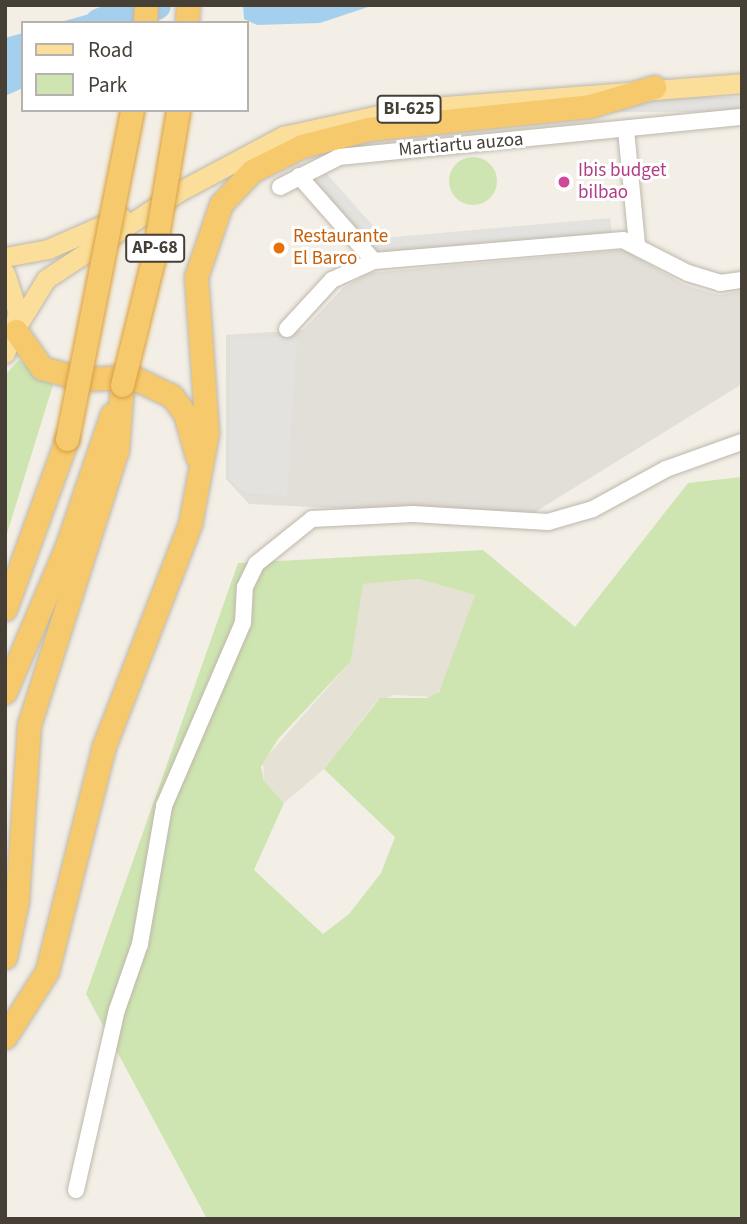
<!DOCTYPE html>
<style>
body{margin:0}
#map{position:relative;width:747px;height:1224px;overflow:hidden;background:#f3efe7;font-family:"Source Sans 3",sans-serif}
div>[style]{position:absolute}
.residential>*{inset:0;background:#e6e1d5}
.industrial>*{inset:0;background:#e2ded8}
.green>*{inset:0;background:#cee5b1}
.round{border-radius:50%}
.parking>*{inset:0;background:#e4e2df;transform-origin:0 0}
.water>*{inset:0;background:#a5d0ed}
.river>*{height:30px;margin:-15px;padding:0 15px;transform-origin:15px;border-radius:15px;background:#a5d0ed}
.roads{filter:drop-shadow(0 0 2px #beb7aa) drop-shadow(0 0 2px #beb7aa)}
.minor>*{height:16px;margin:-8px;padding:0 8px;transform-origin:8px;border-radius:8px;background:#fff}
.major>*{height:19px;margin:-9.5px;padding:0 9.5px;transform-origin:9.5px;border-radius:9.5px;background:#fade99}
.highway>*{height:23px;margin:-11.5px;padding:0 11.5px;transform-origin:11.5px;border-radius:11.5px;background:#f7c96d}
.bridges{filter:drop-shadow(0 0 2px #d69e3d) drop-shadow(0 0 2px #d69e3d)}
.highway-bridge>*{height:23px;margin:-11.5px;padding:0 11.5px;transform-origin:11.5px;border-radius:11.5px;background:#f7c96d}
.dots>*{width:19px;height:19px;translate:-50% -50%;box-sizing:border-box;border:4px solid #fff;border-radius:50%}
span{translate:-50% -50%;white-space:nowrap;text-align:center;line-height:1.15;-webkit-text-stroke:6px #fff;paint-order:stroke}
.shield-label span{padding:2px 5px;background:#fff;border:2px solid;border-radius:5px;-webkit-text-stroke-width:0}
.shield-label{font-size:18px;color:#453f36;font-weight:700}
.street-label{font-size:19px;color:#453f36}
.hotel-label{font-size:19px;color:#b23c85}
.left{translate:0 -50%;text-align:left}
.food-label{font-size:19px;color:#c56008}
.frame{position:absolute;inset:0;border:7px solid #453f36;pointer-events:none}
.legend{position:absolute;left:21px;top:21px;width:228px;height:91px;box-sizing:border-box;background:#fff;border:2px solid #b5b2af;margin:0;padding:9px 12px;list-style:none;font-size:21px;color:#453f36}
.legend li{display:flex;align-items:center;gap:14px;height:35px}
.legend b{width:35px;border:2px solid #b5b2af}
</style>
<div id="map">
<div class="residential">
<i style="clip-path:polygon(418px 579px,475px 595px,446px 681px,434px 697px,394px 695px,376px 702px,324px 769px,284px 803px,264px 781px,263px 761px,351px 661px,361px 584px)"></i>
</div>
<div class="industrial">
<i style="clip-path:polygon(624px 250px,685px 285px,719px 295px,742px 291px,742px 384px,527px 517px,249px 504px,226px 479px,226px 335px,303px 330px,343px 288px,369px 273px)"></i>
</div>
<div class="green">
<i class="round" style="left:449px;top:157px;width:48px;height:48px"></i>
<i style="clip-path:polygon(19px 360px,53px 385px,5px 540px,5px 375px)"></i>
<i style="clip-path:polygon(evenodd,742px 477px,742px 1219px,207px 1219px,86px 994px,238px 563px,483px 550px,575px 627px,688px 483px,742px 477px,418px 579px,475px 595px,439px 692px,427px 698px,380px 698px,324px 769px,395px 837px,381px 873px,349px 914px,323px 934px,254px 870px,284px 803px,264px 781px,261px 767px,278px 739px,351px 661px,363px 584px,418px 579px)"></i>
</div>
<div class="parking">
<i style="left:742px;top:97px;width:15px;height:360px;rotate:90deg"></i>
<i style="clip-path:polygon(326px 173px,384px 238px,610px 218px,612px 233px,377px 254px,313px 184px)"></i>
<i style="clip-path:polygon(230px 337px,297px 337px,287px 496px,246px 493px,229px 479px)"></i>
</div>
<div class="water">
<i style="clip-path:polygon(122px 5px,131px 5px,130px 23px,57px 23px)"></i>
<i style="clip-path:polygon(243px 5px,374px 5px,320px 23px,257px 25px,244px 19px)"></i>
<i style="clip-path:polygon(23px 33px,23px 88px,5px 96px,5px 38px)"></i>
</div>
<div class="river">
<i style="left:100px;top:23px;width:59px;rotate:-17.8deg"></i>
</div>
<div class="roads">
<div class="minor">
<i style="left:626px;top:130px;width:116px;rotate:84.5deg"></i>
<i style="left:299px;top:176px;width:113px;rotate:48.6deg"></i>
<i style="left:280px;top:187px;width:66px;rotate:-27deg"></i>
<i style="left:339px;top:157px;width:405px;rotate:-5.7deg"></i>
<i style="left:287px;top:329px;width:67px;rotate:-47.4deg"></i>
<i style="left:332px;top:280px;width:46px;rotate:-24.3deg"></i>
<i style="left:374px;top:261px;width:250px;rotate:-4.8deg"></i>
<i style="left:623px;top:240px;width:73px;rotate:26.9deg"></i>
<i style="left:688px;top:273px;width:34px;rotate:17deg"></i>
<i style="left:720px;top:283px;width:22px;rotate:-8deg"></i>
<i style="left:76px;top:1190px;width:185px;rotate:-77.2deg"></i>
<i style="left:117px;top:1010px;width:70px;rotate:-70.8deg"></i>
<i style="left:140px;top:944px;width:140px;rotate:-80.1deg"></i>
<i style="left:164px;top:806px;width:199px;rotate:-66.7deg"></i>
<i style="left:243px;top:623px;width:36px;rotate:-87deg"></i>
<i style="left:245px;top:587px;width:25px;rotate:-64deg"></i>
<i style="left:256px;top:564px;width:72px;rotate:-38.8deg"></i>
<i style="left:312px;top:519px;width:101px;rotate:-2.8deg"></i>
<i style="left:413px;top:514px;width:135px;rotate:3.4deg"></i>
<i style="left:548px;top:522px;width:47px;rotate:-16.1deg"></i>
<i style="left:593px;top:509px;width:83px;rotate:-28.7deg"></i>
<i style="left:666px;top:469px;width:81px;rotate:-19.6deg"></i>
</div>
<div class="major">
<i style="left:5px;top:257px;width:44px;rotate:-10.5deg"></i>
<i style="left:48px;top:249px;width:80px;rotate:-23.7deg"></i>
<i style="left:5px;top:273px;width:42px;rotate:72deg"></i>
<i style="left:18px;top:313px;width:42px;rotate:108deg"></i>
<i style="left:17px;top:326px;width:55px;rotate:-58.3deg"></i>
<i style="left:46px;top:279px;width:160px;rotate:-33.3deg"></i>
<i style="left:180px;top:191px;width:117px;rotate:-28.1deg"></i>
<i style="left:283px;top:136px;width:126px;rotate:-12.4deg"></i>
<i style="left:406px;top:109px;width:337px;rotate:-4.4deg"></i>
</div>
<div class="highway">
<i style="left:145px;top:23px;width:18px;rotate:-87deg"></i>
<i style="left:187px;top:23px;width:18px;rotate:-87deg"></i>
<i style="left:16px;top:331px;width:45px;rotate:54.9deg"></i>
<i style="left:42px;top:368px;width:41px;rotate:15.4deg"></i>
<i style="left:82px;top:379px;width:50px;rotate:-2.3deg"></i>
<i style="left:132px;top:377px;width:44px;rotate:25.4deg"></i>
<i style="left:172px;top:396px;width:22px;rotate:54deg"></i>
<i style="left:185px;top:414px;width:44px;rotate:74.1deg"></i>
<i style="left:5px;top:609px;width:181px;rotate:-70deg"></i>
<i style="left:5px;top:692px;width:159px;rotate:-67deg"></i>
<i style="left:67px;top:546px;width:139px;rotate:-71.2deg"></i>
<i style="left:5px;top:957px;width:57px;rotate:-77.9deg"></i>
<i style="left:17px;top:901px;width:176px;rotate:-86.1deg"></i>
<i style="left:29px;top:725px;width:289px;rotate:-72.3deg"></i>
<i style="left:117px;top:450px;width:65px;rotate:-85.6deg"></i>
<i style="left:5px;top:1037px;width:78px;rotate:-57.5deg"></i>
<i style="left:47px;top:971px;width:232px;rotate:-75.8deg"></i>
<i style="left:104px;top:746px;width:238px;rotate:-68.8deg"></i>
<i style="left:190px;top:524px;width:93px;rotate:-79.4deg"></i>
<i style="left:207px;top:433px;width:156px;rotate:-94deg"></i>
<i style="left:196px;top:277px;width:77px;rotate:-71.1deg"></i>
<i style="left:221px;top:204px;width:45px;rotate:-46.8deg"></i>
<i style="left:252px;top:171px;width:56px;rotate:-26.6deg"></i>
<i style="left:302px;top:146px;width:68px;rotate:-14.4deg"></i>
<i style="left:368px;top:129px;width:223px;rotate:-5.9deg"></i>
<i style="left:590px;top:106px;width:67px;rotate:-16.5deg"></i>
</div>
</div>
<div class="bridges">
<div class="highway-bridge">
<i style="left:122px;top:385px;width:129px;rotate:-76.1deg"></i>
<i style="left:153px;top:260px;width:152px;rotate:-80.5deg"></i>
<i style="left:67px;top:439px;width:335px;rotate:-78.8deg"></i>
</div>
</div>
<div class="dots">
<i style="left:564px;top:182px;background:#d1479c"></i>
<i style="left:279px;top:248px;background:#e8710a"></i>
</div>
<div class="shield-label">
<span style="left:409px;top:109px">BI-625</span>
<span style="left:155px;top:248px">AP-68</span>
</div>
<div class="street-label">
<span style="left:461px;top:145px;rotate:-5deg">Martiartu auzoa</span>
</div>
<div class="hotel-label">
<span class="left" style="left:578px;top:182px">Ibis budget<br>bilbao</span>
</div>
<div class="food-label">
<span class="left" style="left:293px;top:248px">Restaurante<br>El Barco</span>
</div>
<div class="frame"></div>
<ul class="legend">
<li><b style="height:9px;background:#fade99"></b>Road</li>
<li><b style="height:19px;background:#cee5b1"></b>Park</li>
</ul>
</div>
